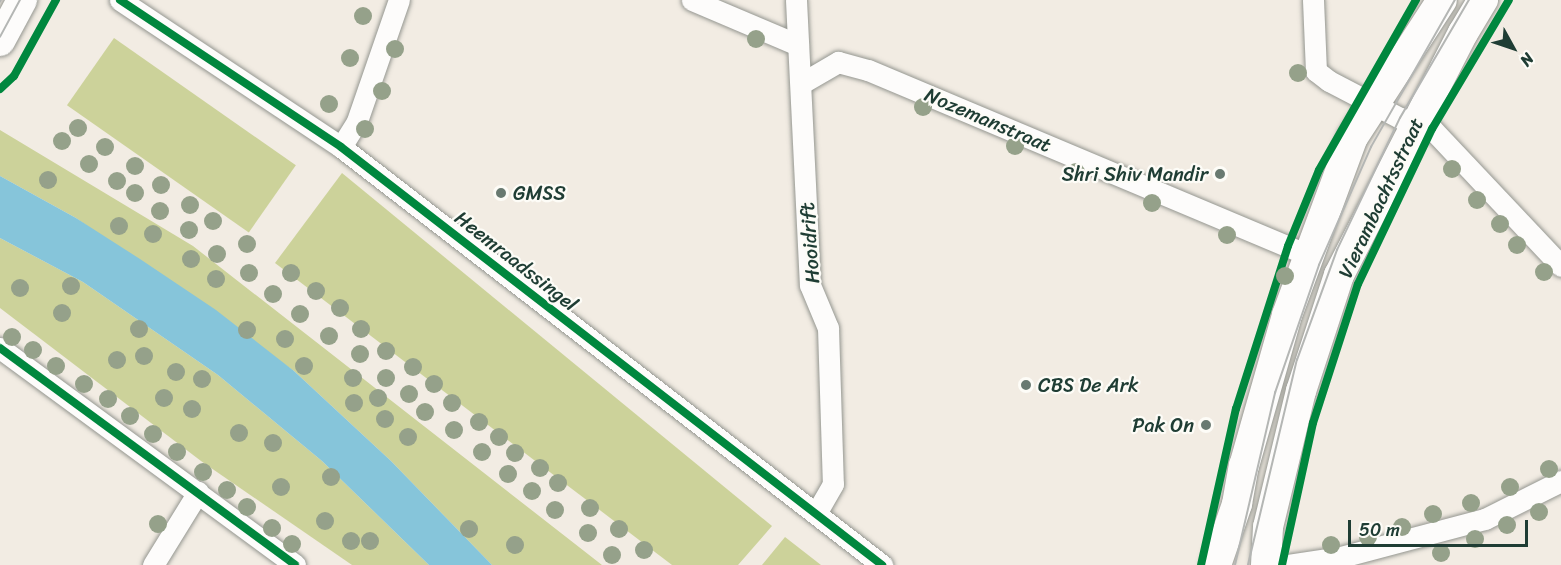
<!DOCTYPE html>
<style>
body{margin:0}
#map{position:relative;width:1561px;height:565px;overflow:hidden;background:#f2ece3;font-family:Sriracha,sans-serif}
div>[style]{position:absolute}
.green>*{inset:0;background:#ccd29a;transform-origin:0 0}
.water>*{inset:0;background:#86c5da}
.roads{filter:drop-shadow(0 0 2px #949690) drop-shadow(0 0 2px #949690)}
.street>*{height:21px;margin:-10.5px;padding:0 10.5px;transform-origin:10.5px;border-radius:10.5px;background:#fdfcfb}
.secondary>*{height:30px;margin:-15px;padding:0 15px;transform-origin:15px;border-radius:15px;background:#fdfcfb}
.tram>*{height:1.5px;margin:-0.75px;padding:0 0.75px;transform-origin:0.75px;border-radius:0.75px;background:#b4b6b4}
.cycleway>*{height:8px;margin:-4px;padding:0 4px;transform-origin:4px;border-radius:4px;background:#00873e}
.trees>*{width:18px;height:18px;margin:-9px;border-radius:50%;background:#95a18a}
.dots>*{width:16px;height:16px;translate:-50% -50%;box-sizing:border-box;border:3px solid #fdfcf7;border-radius:50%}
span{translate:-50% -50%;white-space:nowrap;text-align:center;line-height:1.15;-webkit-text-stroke:4.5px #fdfcf7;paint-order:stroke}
.street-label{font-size:20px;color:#1f3d34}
.poi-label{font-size:20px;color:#1f3d34}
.right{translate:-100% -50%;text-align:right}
.left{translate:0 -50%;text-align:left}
.north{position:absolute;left:1483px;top:18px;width:60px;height:60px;-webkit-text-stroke:4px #fdfcf7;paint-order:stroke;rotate:130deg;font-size:16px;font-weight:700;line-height:24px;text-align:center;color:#1f3d34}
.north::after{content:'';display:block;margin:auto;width:21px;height:27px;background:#1f3d34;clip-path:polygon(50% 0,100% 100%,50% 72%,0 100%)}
.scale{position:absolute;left:1348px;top:520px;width:180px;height:27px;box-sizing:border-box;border:3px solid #1f3d34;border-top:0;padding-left:8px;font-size:18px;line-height:21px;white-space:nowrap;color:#1f3d34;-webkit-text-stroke:4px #fdfcf7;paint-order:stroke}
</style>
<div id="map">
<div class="green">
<i style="left:114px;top:38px;width:222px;height:82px;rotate:35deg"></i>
<i style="clip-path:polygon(0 130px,193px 246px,602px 565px,492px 565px,391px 461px,294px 371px,76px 218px,0 176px)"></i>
<i style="clip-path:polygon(342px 173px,772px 526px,738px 565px,672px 565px,275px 263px)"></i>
<i style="clip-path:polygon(0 238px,83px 282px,218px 375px,322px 461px,429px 565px,352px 565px,201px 461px,0 308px)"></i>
<i style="clip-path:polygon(785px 537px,821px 565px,762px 565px)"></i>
</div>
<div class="water">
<i style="clip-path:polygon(0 176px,76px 218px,140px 259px,216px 310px,294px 371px,391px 461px,492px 565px,429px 565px,322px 461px,218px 375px,83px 282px,0 238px)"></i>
</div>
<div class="roads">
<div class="street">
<i style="left:120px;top:0;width:265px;rotate:33.6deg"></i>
<i style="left:341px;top:147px;width:684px;rotate:37.69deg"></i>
<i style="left:692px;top:0;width:115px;rotate:23deg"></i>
<i style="left:796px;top:0;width:285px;rotate:87.2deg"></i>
<i style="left:810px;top:285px;width:47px;rotate:67.3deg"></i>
<i style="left:828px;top:328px;width:156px;rotate:88.2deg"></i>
<i style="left:833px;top:484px;width:34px;rotate:120deg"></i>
<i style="left:1313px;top:0;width:71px;rotate:87.6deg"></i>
<i style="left:1316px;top:71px;width:16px;rotate:38deg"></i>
<i style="left:1329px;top:81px;width:80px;rotate:27.5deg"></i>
<i style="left:1400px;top:118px;width:34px;rotate:19deg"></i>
<i style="left:1432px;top:129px;width:188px;rotate:46.7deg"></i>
<i style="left:802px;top:83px;width:42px;rotate:-30.3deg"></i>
<i style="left:838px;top:62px;width:31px;rotate:15deg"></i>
<i style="left:868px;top:70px;width:477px;rotate:22.8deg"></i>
<i style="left:341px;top:147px;width:31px;rotate:-58deg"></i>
<i style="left:357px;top:121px;width:128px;rotate:-70.9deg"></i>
<i style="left:0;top:348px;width:366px;rotate:36.3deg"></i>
<i style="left:153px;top:565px;width:86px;rotate:-58.3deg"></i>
<i style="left:1288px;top:565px;width:54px;rotate:-8.6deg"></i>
<i style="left:1341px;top:557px;width:149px;rotate:-14.8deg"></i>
<i style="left:1485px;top:519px;width:85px;rotate:-26.6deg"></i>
</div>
<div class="secondary">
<i style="left:0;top:41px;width:47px;rotate:-61.8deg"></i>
<i style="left:1216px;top:565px;width:65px;rotate:-71deg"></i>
<i style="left:1237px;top:504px;width:39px;rotate:-80deg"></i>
<i style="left:1244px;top:466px;width:157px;rotate:-74.1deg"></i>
<i style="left:1287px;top:315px;width:190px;rotate:-69.7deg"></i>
<i style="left:1353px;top:137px;width:163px;rotate:-57deg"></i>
<i style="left:1266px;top:565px;width:38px;rotate:-87deg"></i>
<i style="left:1268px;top:527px;width:140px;rotate:-76.4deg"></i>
<i style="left:1301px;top:391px;width:122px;rotate:-71.9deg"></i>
<i style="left:1339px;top:275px;width:272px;rotate:-62.9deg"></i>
<i style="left:1463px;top:33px;width:39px;rotate:-59deg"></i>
</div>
</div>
<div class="tram">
<i style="left:0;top:2px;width:2px;rotate:-63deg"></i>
<i style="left:0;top:37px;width:42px;rotate:-61.6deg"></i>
<i style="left:1235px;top:565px;width:177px;rotate:-76.9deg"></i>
<i style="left:1275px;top:393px;width:135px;rotate:-71deg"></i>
<i style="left:1319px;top:265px;width:129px;rotate:-66.2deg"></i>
<i style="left:1371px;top:147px;width:169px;rotate:-60.3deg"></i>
<i style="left:1248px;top:565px;width:211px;rotate:-76.6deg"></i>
<i style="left:1297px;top:360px;width:117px;rotate:-70deg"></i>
<i style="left:1337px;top:250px;width:146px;rotate:-64.5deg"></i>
<i style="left:1400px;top:118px;width:137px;rotate:-59.7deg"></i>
</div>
<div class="cycleway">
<i style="left:120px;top:0;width:265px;rotate:33.6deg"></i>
<i style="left:341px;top:147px;width:684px;rotate:37.69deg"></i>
<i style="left:0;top:89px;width:19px;rotate:-43deg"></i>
<i style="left:14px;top:76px;width:87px;rotate:-61.1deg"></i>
<i style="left:0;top:348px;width:366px;rotate:36.3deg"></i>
<i style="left:1201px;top:565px;width:160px;rotate:-77.4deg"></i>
<i style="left:1236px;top:409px;width:171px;rotate:-72.3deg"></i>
<i style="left:1288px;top:246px;width:82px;rotate:-67.8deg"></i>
<i style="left:1319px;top:170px;width:196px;rotate:-60.3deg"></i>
<i style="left:1282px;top:565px;width:145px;rotate:-77.7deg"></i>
<i style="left:1313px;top:423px;width:146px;rotate:-72.1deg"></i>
<i style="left:1358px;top:284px;width:172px;rotate:-64.5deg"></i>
<i style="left:1432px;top:129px;width:150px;rotate:-59.2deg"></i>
</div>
<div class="trees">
<i style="left:363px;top:16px"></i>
<i style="left:756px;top:39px"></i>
<i style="left:395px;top:49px"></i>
<i style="left:350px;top:58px"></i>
<i style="left:1298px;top:73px"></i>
<i style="left:382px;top:91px"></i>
<i style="left:329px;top:104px"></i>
<i style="left:923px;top:107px"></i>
<i style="left:78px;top:128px"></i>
<i style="left:365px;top:129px"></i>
<i style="left:62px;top:141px"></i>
<i style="left:1015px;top:146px"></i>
<i style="left:105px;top:147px"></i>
<i style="left:89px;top:164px"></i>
<i style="left:135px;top:166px"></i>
<i style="left:1452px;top:169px"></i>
<i style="left:1076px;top:172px"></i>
<i style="left:48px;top:180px"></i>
<i style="left:117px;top:181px"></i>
<i style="left:161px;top:185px"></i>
<i style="left:135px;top:193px"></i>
<i style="left:1477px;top:200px"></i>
<i style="left:1152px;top:203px"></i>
<i style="left:190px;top:205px"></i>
<i style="left:160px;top:211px"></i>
<i style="left:213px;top:221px"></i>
<i style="left:1500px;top:224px"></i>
<i style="left:119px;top:226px"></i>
<i style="left:189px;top:230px"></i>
<i style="left:153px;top:234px"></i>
<i style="left:1227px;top:235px"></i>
<i style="left:247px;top:244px"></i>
<i style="left:1517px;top:245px"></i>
<i style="left:217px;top:254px"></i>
<i style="left:191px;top:259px"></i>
<i style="left:1544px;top:272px"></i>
<i style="left:249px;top:273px"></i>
<i style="left:291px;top:273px"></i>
<i style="left:1285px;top:276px"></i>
<i style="left:216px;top:279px"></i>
<i style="left:71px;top:286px"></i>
<i style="left:20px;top:288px"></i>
<i style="left:316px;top:291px"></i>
<i style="left:273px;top:294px"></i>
<i style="left:340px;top:308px"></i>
<i style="left:62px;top:313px"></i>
<i style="left:300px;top:314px"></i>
<i style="left:139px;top:329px"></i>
<i style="left:361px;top:329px"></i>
<i style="left:247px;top:330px"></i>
<i style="left:329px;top:336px"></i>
<i style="left:12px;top:337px"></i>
<i style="left:285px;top:339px"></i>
<i style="left:33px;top:350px"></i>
<i style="left:386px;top:351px"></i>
<i style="left:360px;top:354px"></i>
<i style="left:144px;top:356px"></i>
<i style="left:117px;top:360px"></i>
<i style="left:56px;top:366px"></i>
<i style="left:304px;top:366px"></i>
<i style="left:413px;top:367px"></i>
<i style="left:176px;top:372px"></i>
<i style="left:353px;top:378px"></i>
<i style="left:386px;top:378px"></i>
<i style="left:202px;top:379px"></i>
<i style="left:84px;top:384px"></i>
<i style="left:434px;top:384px"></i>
<i style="left:409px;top:394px"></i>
<i style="left:164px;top:398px"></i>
<i style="left:378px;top:398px"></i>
<i style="left:108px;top:399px"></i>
<i style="left:354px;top:403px"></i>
<i style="left:452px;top:403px"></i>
<i style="left:192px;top:409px"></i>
<i style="left:425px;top:412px"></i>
<i style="left:130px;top:416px"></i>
<i style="left:385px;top:419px"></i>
<i style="left:479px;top:422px"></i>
<i style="left:454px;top:430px"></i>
<i style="left:239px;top:433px"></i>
<i style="left:153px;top:434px"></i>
<i style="left:408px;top:437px"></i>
<i style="left:499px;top:437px"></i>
<i style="left:273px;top:443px"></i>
<i style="left:177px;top:452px"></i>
<i style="left:482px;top:452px"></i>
<i style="left:515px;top:453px"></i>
<i style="left:540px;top:468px"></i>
<i style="left:1549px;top:469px"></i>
<i style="left:203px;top:472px"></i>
<i style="left:508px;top:474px"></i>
<i style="left:331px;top:477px"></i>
<i style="left:558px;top:483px"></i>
<i style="left:281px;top:487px"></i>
<i style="left:1510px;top:487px"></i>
<i style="left:227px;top:490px"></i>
<i style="left:532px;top:491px"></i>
<i style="left:1471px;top:503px"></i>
<i style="left:247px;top:507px"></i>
<i style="left:590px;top:508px"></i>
<i style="left:555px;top:510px"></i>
<i style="left:1539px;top:512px"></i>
<i style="left:1433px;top:514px"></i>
<i style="left:325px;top:521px"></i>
<i style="left:158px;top:524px"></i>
<i style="left:1507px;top:525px"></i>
<i style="left:1402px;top:527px"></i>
<i style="left:272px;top:528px"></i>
<i style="left:469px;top:529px"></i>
<i style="left:619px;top:529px"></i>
<i style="left:588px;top:533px"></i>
<i style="left:1368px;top:537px"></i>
<i style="left:1475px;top:539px"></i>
<i style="left:351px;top:541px"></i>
<i style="left:370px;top:541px"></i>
<i style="left:292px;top:544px"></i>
<i style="left:515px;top:545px"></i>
<i style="left:1331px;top:545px"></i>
<i style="left:644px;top:550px"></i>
<i style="left:1441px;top:553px"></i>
<i style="left:612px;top:555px"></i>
</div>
<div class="dots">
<i style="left:1220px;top:174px;background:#697a71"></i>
<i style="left:501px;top:193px;background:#697a71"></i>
<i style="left:1026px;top:385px;background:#697a71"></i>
<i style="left:1206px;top:425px;background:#697a71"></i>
</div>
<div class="street-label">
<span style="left:988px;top:120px;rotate:23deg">Nozemanstraat</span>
<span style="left:1381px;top:198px;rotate:-65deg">Vierambachtsstraat</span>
<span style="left:810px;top:243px;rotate:-94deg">Hooidrift</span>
<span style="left:516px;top:261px;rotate:38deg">Heemraadssingel</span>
</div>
<div class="poi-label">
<span class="right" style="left:1208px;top:174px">Shri Shiv Mandir</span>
<span class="left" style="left:513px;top:193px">GMSS</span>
<span class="left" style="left:1038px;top:385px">CBS De Ark</span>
<span class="right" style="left:1194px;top:425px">Pak On</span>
</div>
<div class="north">N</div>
<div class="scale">50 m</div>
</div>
